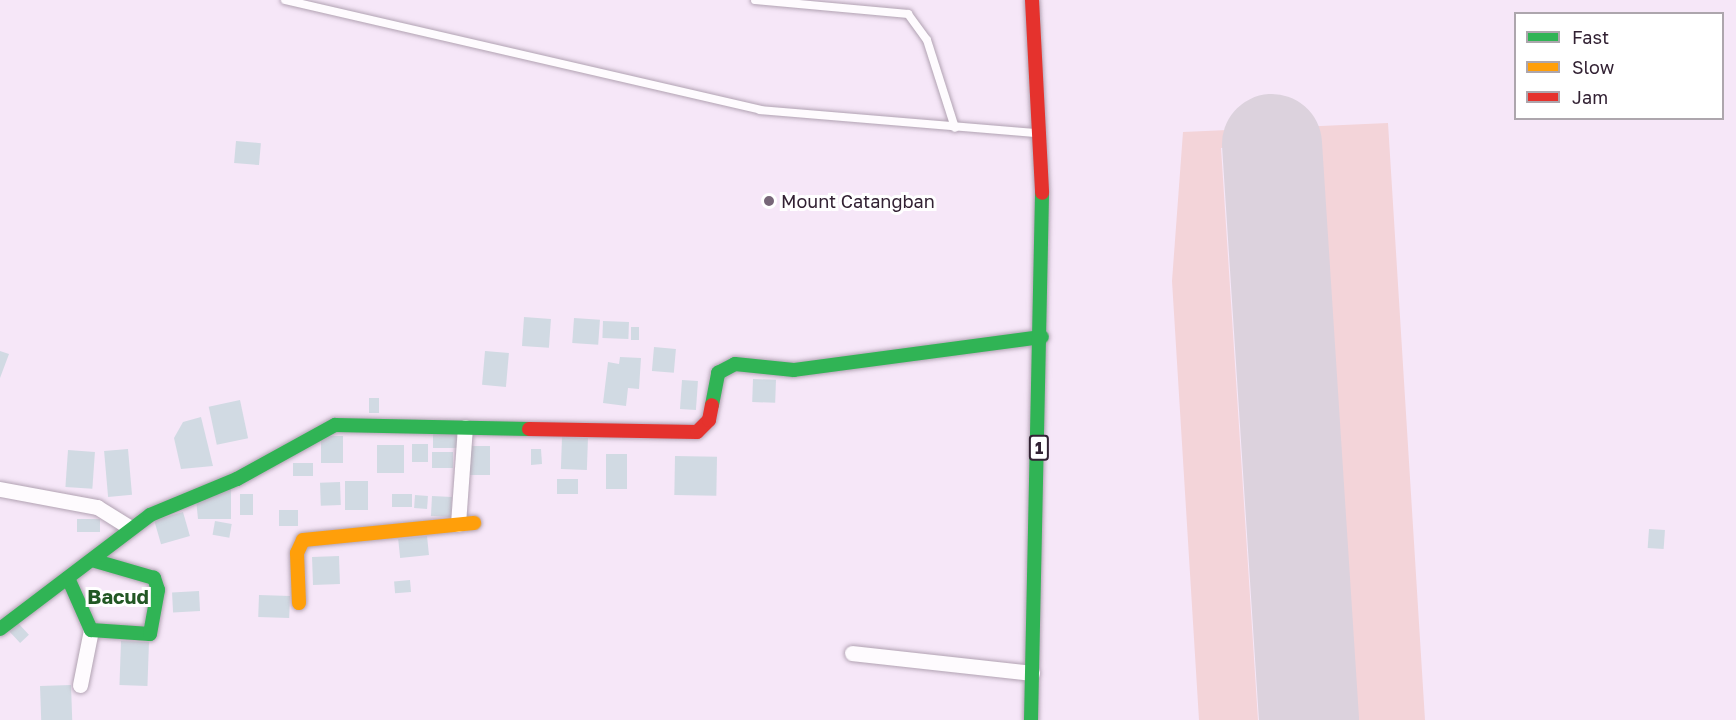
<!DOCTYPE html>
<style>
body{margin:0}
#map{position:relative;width:1736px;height:720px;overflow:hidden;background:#f6e7f8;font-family:"Golos Text",sans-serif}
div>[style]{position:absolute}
.green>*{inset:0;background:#f3d4d9}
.runway>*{height:100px;margin:-50px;padding:0 50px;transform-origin:50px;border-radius:50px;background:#dcd2dd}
.building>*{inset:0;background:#d1dae3;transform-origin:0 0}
.roads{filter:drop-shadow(0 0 2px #b1a2b2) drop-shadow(0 0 2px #b1a2b2)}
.lane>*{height:8px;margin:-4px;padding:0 4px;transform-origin:4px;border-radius:4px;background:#fefbfe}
.street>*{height:15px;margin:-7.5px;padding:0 7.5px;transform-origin:7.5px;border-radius:7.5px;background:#fefbfe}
.fast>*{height:14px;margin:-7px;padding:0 7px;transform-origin:7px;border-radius:7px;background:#30b455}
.slow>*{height:14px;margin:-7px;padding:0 7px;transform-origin:7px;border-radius:7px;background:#ff9f0a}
.jam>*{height:14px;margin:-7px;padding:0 7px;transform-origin:7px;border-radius:7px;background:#e5322d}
.dots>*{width:16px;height:16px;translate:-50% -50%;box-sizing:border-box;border:3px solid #fff;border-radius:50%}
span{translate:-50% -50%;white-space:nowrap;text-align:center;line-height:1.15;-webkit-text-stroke:6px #fff;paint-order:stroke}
.shield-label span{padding:2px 4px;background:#fff;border:2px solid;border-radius:4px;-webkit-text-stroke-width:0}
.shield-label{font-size:16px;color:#322133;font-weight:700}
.poi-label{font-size:18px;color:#322133}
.left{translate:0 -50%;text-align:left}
.neighbourhood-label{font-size:20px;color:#225724;font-weight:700}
.legend{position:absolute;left:1514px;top:12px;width:210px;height:108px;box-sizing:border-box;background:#fff;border:2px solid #ada6ad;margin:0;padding:8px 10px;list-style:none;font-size:18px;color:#322133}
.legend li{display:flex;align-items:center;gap:12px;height:30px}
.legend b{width:30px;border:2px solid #ada6ad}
</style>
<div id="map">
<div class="green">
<i style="clip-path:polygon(1388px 123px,1425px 720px,1358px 720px,1320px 142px,1221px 148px,1258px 720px,1199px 720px,1172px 281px,1183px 132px)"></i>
</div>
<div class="runway">
<i style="left:1272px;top:144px;width:577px;rotate:86.32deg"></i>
</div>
<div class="building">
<i style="left:236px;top:141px;width:25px;height:22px;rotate:5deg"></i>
<i style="left:524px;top:317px;width:27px;height:29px;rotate:4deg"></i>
<i style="left:574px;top:318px;width:26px;height:25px;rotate:4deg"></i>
<i style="left:603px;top:321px;width:26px;height:17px;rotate:2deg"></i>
<i style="left:631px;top:327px;width:8px;height:13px"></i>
<i style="left:654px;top:347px;width:22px;height:24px;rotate:5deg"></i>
<i style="clip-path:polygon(0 351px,9px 354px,0 378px)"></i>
<i style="left:485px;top:351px;width:24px;height:34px;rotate:5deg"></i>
<i style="clip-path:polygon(620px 357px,641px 358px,639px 389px,628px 388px,626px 406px,603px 403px,608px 362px,619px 364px)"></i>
<i style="left:753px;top:379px;width:23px;height:23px;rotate:2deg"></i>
<i style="left:682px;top:380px;width:16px;height:29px;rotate:4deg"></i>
<i style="left:369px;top:398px;width:10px;height:15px"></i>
<i style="left:240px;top:400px;width:39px;height:32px;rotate:78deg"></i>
<i style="clip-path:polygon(201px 417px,213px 466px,181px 469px,174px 438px,183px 422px)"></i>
<i style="left:460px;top:431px;width:17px;height:27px;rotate:90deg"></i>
<i style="left:321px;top:436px;width:22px;height:27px"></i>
<i style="left:562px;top:437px;width:26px;height:32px;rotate:2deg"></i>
<i style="left:412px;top:444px;width:16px;height:18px"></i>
<i style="left:377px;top:445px;width:27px;height:28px"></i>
<i style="left:470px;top:446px;width:20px;height:29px"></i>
<i style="left:128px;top:449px;width:46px;height:24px;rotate:85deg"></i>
<i style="clip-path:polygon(531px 449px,541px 449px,542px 464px,531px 465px)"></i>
<i style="left:68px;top:450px;width:27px;height:37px;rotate:4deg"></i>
<i style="left:432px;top:452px;width:21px;height:16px"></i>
<i style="left:606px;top:454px;width:21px;height:35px"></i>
<i style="left:675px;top:456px;width:42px;height:39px;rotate:1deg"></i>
<i style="left:313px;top:463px;width:13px;height:20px;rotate:90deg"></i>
<i style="left:557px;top:479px;width:21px;height:15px"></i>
<i style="left:345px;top:481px;width:23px;height:29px"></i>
<i style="left:340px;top:482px;width:23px;height:20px;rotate:88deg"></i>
<i style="clip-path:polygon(231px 488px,231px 519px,198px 519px,196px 499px)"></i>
<i style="left:240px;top:494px;width:13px;height:21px"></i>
<i style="left:392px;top:494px;width:20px;height:13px"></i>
<i style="left:415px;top:495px;width:13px;height:13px;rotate:4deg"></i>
<i style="left:432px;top:496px;width:20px;height:20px;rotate:3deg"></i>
<i style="left:298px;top:510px;width:16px;height:19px;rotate:90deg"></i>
<i style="left:183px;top:512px;width:25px;height:30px;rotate:74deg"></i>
<i style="left:77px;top:519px;width:23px;height:13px"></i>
<i style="left:215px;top:521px;width:17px;height:14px;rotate:10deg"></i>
<i style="left:1649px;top:529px;width:16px;height:19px;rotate:4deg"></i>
<i style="left:427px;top:536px;width:19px;height:29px;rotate:84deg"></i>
<i style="left:339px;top:556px;width:28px;height:27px;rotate:88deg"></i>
<i style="left:410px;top:580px;width:12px;height:16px;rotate:85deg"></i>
<i style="left:199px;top:591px;width:20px;height:27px;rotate:87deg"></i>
<i style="left:259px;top:595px;width:31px;height:22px;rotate:2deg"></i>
<i style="left:18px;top:623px;width:16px;height:12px;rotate:47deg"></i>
<i style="left:121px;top:641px;width:28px;height:44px;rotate:2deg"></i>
<i style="left:71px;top:685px;width:35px;height:31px;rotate:88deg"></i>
</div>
<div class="roads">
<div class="lane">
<i style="left:285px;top:0;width:488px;rotate:13deg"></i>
<i style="left:760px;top:110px;width:275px;rotate:4.8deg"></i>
<i style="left:755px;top:0;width:154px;rotate:5.2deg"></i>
<i style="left:908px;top:14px;width:32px;rotate:54deg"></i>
<i style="left:927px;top:40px;width:92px;rotate:72.3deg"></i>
</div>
<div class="street">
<i style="left:0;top:489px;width:99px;rotate:10.5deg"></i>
<i style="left:97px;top:507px;width:39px;rotate:32deg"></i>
<i style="left:458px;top:524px;width:97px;rotate:-85.9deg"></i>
<i style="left:852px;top:653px;width:181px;rotate:6.3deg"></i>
<i style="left:80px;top:685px;width:56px;rotate:-78.7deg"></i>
</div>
<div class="fast">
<i style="left:712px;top:405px;width:33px;rotate:-79deg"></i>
<i style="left:718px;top:373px;width:19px;rotate:-28deg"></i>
<i style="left:735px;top:364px;width:59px;rotate:5.8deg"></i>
<i style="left:794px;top:370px;width:250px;rotate:-7.6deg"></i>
<i style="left:68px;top:578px;width:57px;rotate:66.1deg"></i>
<i style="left:91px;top:630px;width:59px;rotate:3.9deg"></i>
<i style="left:150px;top:634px;width:45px;rotate:-79.7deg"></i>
<i style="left:158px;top:590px;width:13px;rotate:-108deg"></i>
<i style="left:154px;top:578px;width:61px;rotate:-163.9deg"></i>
<i style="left:0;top:629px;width:188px;rotate:-37.2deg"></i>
<i style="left:150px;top:515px;width:94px;rotate:-22.5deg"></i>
<i style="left:237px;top:479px;width:112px;rotate:-28.9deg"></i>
<i style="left:335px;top:425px;width:194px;rotate:1.2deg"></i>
<i style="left:1031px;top:720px;width:527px;rotate:-88.8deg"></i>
</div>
<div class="slow">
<i style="left:299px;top:603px;width:50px;rotate:-92.3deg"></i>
<i style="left:297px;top:553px;width:14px;rotate:-65deg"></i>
<i style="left:303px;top:540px;width:172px;rotate:-5.7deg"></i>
</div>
<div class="jam">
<i style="left:1032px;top:0;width:193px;rotate:87deg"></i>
<i style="left:529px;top:429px;width:168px;rotate:1deg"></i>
<i style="left:697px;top:432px;width:17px;rotate:-45deg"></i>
<i style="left:709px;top:420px;width:15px;rotate:-79deg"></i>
</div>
</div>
<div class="dots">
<i style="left:769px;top:201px;background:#776678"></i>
</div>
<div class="shield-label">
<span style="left:1039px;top:448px">1</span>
</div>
<div class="poi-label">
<span class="left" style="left:781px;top:201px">Mount Catangban</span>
</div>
<div class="neighbourhood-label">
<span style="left:118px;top:596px">Bacud</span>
</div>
<ul class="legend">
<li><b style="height:8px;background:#30b455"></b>Fast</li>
<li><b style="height:8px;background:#ff9f0a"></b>Slow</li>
<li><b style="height:8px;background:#e5322d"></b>Jam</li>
</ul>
</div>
